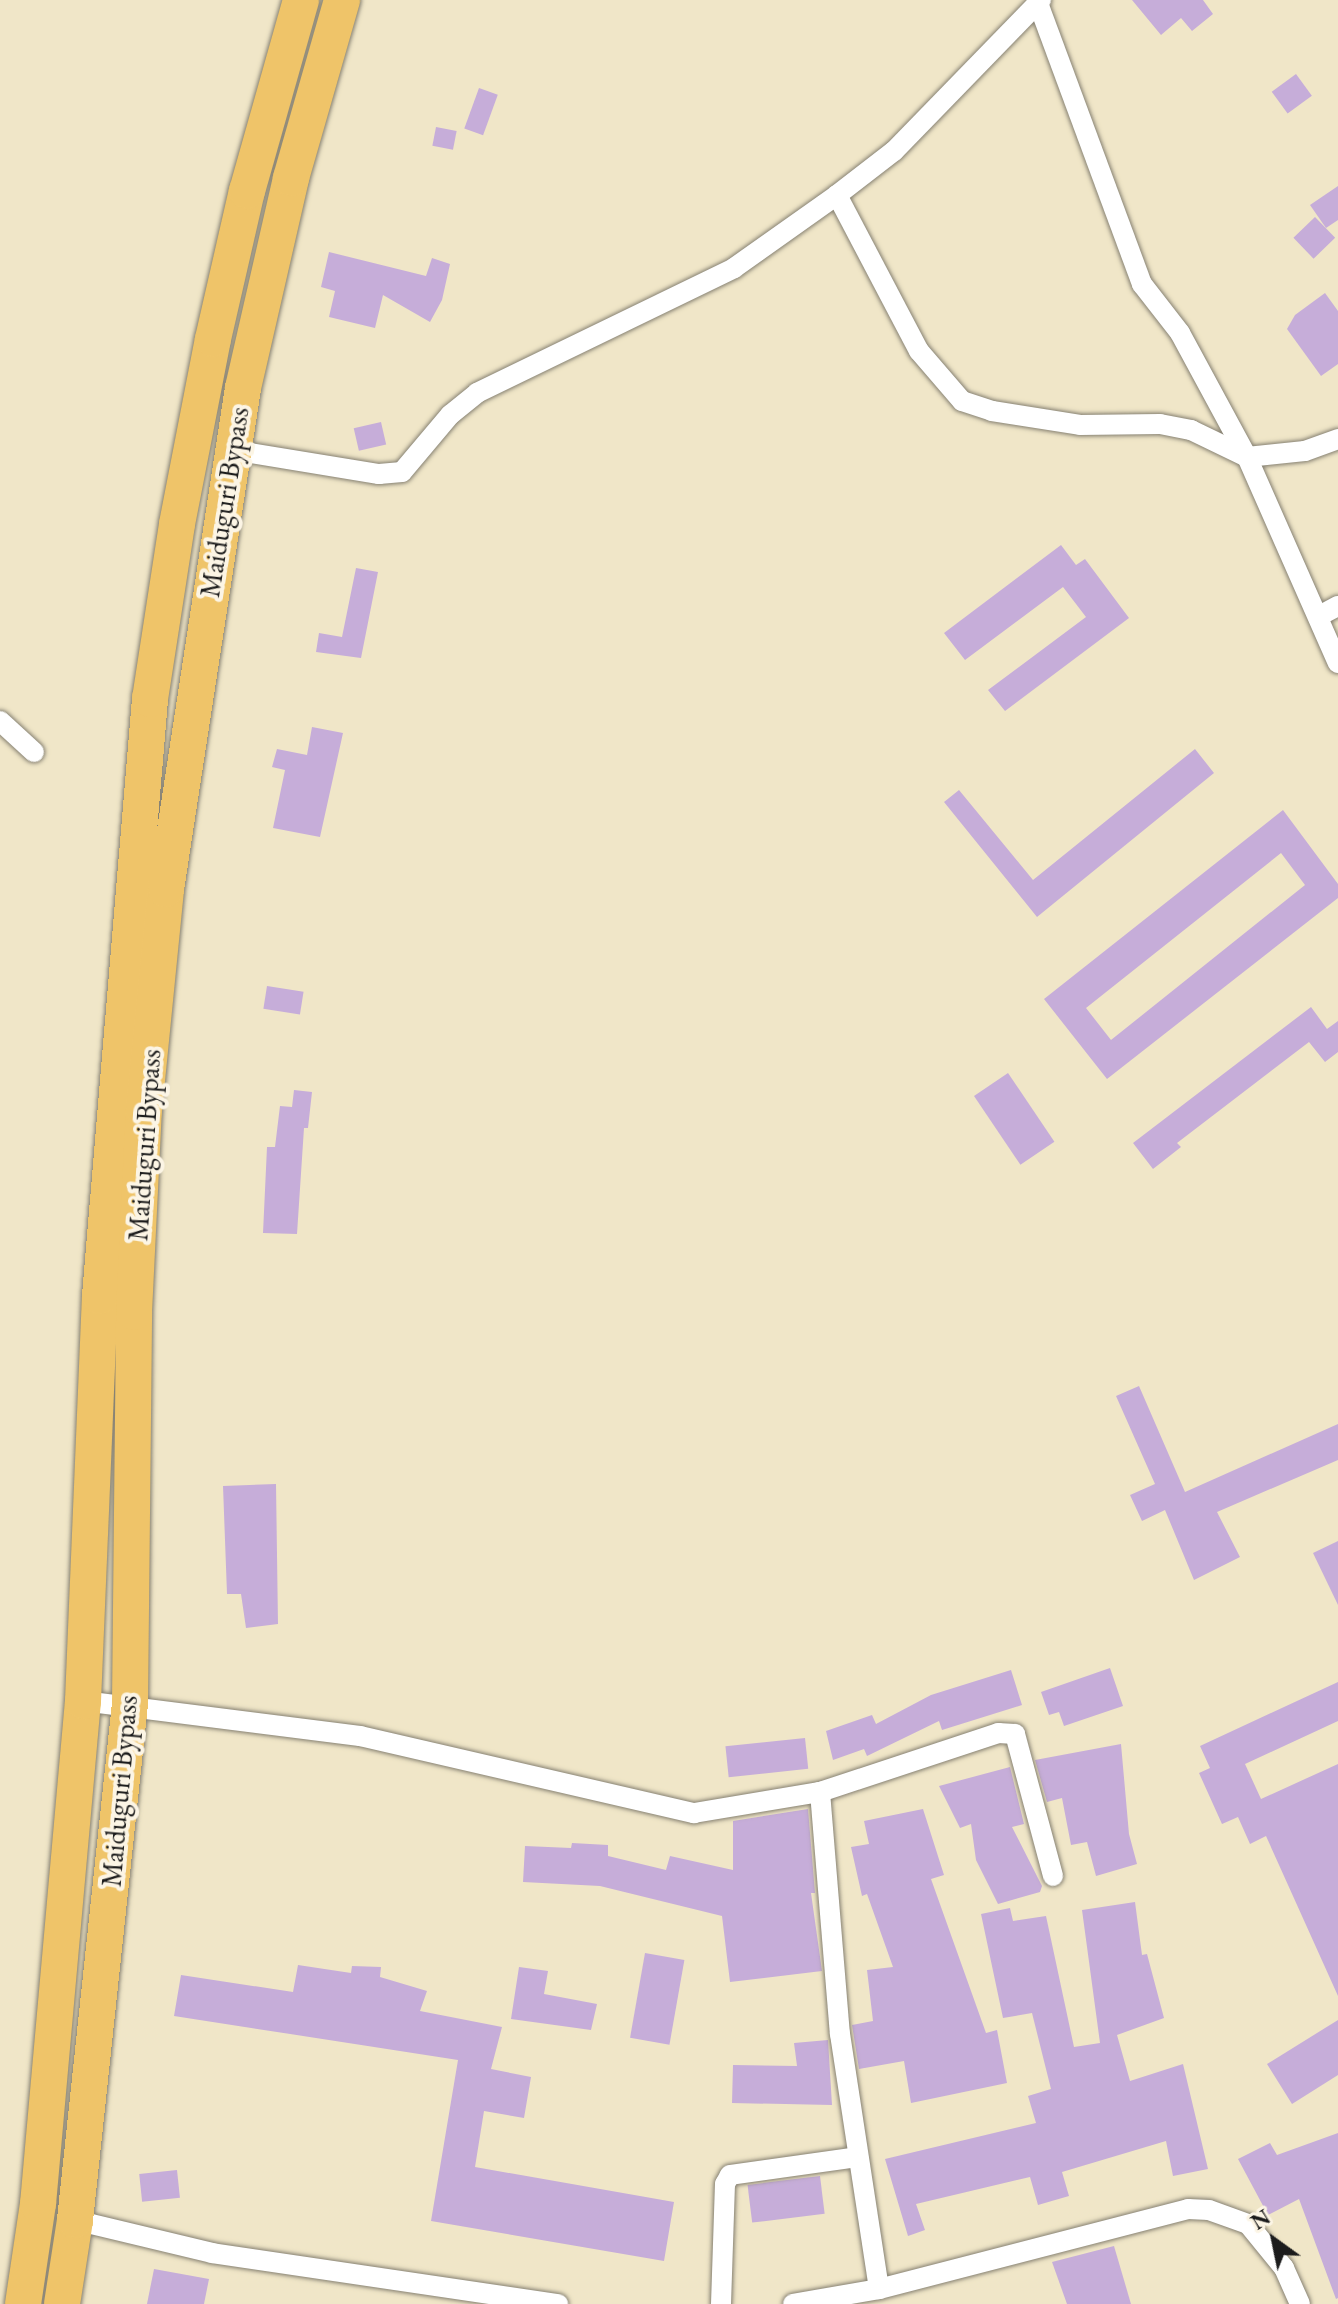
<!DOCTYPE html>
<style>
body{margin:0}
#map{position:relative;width:1338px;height:2304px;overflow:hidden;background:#f0e6c8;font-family:"EB Garamond",serif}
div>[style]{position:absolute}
.building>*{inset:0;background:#c6add9;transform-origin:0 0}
.roads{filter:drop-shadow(0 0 2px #868172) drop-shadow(0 0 2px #868172)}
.street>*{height:20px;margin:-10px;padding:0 10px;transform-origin:10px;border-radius:10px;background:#fff}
.highway>*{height:36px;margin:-18px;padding:0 18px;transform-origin:18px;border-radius:18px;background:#efc469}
span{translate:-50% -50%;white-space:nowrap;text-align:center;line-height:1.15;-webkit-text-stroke:8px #fcf5e5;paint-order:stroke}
.street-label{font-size:28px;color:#1c1c1c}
.north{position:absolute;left:1234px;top:2200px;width:80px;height:80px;-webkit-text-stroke:6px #fcf5e5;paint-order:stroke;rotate:327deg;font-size:22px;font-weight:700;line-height:32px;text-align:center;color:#1c1c1c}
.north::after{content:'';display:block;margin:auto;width:28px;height:36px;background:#1c1c1c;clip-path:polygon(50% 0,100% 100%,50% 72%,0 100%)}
</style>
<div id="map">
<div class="building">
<i style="clip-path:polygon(1132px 0,1203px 0,1213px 14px,1192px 31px,1181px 18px,1161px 35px)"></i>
<i style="left:1296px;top:74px;width:27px;height:30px;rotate:54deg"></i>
<i style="left:479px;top:88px;width:20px;height:43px;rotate:20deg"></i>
<i style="left:436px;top:127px;width:21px;height:19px;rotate:11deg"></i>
<i style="clip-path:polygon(1338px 186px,1338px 220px,1326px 228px,1310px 205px)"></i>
<i style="left:1315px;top:217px;width:29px;height:30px;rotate:46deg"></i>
<i style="clip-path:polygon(329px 252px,426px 276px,432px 258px,450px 264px,442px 300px,430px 322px,383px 295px,375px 328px,329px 317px,335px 291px,321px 287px)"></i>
<i style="clip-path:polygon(1325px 293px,1338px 311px,1338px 364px,1321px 376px,1287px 329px,1295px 315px)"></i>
<i style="left:381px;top:422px;width:23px;height:28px;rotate:77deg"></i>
<i style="clip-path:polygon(1061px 545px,1076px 565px,1085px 559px,1129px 618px,1005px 711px,988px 690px,1086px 617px,1063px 587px,965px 660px,944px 633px)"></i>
<i style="clip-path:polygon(356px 568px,378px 572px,361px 658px,316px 652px,319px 633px,342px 637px)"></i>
<i style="clip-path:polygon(312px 727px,343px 733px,320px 837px,273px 828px,285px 770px,272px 767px,277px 749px,307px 755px)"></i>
<i style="clip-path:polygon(1195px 749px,1214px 773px,1037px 917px,944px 802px,959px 790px,1033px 880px)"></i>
<i style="clip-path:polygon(evenodd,1283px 810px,1338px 884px,1338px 898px,1107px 1079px,1044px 999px,1283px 810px,1281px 853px,1305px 885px,1111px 1040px,1086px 1008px,1281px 853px)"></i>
<i style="left:267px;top:986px;width:37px;height:23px;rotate:9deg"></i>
<i style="clip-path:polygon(1311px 1007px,1327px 1029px,1338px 1021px,1338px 1052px,1325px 1062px,1309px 1042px,1177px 1143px,1181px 1147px,1153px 1169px,1133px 1143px)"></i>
<i style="left:1008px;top:1073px;width:83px;height:41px;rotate:56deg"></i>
<i style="clip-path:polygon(294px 1090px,312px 1092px,308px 1128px,304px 1128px,297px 1234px,263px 1233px,267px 1147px,275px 1147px,280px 1106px,292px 1107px)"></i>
<i style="clip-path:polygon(1139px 1386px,1185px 1492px,1338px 1424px,1338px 1460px,1217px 1512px,1240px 1557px,1194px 1580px,1165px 1510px,1142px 1521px,1130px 1495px,1155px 1484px,1116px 1396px)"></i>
<i style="clip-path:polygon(276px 1484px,278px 1624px,246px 1628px,241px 1594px,227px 1594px,223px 1486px)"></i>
<i style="clip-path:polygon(1338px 1541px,1338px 1605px,1313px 1553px)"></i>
<i style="clip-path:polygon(1110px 1668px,1123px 1706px,1064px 1726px,1059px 1712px,1049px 1715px,1041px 1692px)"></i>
<i style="clip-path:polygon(1011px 1670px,1022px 1705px,942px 1730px,939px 1721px,867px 1756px,864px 1749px,833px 1760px,826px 1731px,872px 1715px,876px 1724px,931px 1695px)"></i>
<i style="clip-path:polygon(1338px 1682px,1338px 1721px,1245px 1764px,1261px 1799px,1338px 1764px,1338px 1996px,1266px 1836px,1250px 1844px,1238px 1817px,1222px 1824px,1199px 1773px,1210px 1768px,1200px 1746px)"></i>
<i style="left:805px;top:1738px;width:31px;height:80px;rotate:84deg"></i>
<i style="clip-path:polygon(1121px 1744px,1129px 1834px,1137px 1864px,1096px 1876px,1087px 1842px,1071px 1845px,1062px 1798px,1047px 1802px,1035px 1760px)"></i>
<i style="clip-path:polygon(1010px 1767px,1024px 1824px,1012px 1827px,1042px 1886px,1040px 1892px,998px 1904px,976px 1860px,971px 1824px,960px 1828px,939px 1786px)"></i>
<i style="clip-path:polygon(808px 1809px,815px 1893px,811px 1893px,822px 1971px,730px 1982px,722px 1916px,600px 1886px,523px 1882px,525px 1846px,571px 1848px,572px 1843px,608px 1845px,608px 1856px,666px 1870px,670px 1856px,733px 1870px,733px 1821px)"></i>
<i style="clip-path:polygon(923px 1809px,944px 1875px,931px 1879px,986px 2033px,997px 2030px,1007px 2083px,911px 2103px,904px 2061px,859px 2069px,852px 2025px,873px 2021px,867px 1970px,893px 1967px,867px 1894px,862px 1896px,851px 1847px,869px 1844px,864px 1821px)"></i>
<i style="clip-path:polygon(1135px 1902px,1142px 1955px,1147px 1954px,1164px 2018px,1117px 2035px,1130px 2081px,1183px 2064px,1208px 2169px,1173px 2176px,1166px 2141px,1062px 2172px,1069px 2196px,1038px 2205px,1030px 2177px,916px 2204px,925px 2230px,908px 2236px,885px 2159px,1036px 2123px,1028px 2096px,1051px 2089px,1032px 2013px,1003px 2018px,981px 1914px,1010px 1908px,1013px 1921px,1046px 1916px,1074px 2047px,1100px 2043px,1082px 1910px)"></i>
<i style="left:645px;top:1953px;width:40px;height:86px;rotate:10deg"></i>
<i style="clip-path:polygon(298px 1965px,351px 1973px,352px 1966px,381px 1967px,380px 1977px,427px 1991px,420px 2011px,502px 2027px,491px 2069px,531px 2077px,524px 2118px,484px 2111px,475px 2167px,674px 2202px,664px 2261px,431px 2221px,458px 2060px,174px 2016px,181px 1975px,293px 1992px)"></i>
<i style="clip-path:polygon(519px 1967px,548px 1971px,544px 1994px,597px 2004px,591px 2030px,511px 2019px)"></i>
<i style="clip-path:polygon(1338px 2020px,1338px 2075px,1292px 2104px,1267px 2064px)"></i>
<i style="clip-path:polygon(828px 2040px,832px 2105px,732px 2103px,733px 2065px,797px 2066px,794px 2043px)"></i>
<i style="clip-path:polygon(1338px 2133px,1338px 2298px,1336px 2299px,1299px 2199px,1268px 2215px,1238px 2159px,1270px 2143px,1277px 2155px)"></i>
<i style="left:177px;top:2170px;width:28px;height:38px;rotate:84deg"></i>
<i style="left:820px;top:2176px;width:38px;height:73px;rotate:83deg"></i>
<i style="clip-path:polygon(1114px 2246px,1131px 2304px,1067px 2304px,1052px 2262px)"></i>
<i style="clip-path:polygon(154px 2269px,209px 2279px,204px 2304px,147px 2304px)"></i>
</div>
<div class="roads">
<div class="street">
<i style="left:1038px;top:3px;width:300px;rotate:69.7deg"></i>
<i style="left:1142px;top:284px;width:62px;rotate:52.2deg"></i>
<i style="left:1180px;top:333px;width:141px;rotate:61.6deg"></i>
<i style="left:1247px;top:457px;width:225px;rotate:66.2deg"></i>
<i style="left:837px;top:195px;width:176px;rotate:62.3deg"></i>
<i style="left:919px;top:351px;width:66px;rotate:49.3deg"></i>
<i style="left:962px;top:401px;width:32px;rotate:18deg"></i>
<i style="left:992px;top:411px;width:89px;rotate:9deg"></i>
<i style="left:1080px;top:425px;width:80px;rotate:-0.7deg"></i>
<i style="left:1160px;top:424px;width:32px;rotate:11deg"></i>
<i style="left:1191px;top:430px;width:62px;rotate:25.7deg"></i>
<i style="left:1247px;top:457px;width:58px;rotate:-5.9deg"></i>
<i style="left:1305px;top:451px;width:35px;rotate:-20deg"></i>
<i style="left:232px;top:450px;width:149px;rotate:9.3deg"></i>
<i style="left:379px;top:474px;width:23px;rotate:-5deg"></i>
<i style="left:402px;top:472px;width:75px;rotate:-49.9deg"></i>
<i style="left:450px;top:415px;width:35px;rotate:-39deg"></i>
<i style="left:477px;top:393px;width:286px;rotate:-25.9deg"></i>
<i style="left:734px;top:268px;width:126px;rotate:-35.3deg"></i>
<i style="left:837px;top:195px;width:72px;rotate:-37.7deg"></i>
<i style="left:894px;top:151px;width:211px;rotate:-45.8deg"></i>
<i style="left:1319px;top:616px;width:21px;rotate:-28deg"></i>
<i style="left:0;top:721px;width:46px;rotate:42.4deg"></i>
<i style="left:83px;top:1701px;width:279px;rotate:7.2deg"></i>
<i style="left:360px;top:1736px;width:343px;rotate:13deg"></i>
<i style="left:694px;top:1813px;width:128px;rotate:-9.5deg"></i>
<i style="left:820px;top:1792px;width:188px;rotate:-18.3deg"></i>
<i style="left:998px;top:1733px;width:17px;rotate:3deg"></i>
<i style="left:1015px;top:1734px;width:147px;rotate:75deg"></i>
<i style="left:820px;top:1792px;width:243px;rotate:85.3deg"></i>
<i style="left:840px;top:2034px;width:258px;rotate:81.3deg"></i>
<i style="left:75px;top:2220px;width:141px;rotate:13.5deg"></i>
<i style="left:212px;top:2253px;width:350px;rotate:8.4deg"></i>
<i style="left:721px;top:2304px;width:120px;rotate:-88.1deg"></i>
<i style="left:725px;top:2184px;width:10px;rotate:-61deg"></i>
<i style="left:730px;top:2175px;width:129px;rotate:-8deg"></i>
<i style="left:793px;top:2304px;width:87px;rotate:-9.9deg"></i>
<i style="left:879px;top:2289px;width:319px;rotate:-14.5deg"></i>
<i style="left:1188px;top:2209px;width:21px;rotate:3deg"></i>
<i style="left:1209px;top:2210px;width:41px;rotate:19.7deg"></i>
<i style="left:1248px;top:2224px;width:57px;rotate:50.7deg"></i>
<i style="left:1284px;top:2268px;width:39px;rotate:66deg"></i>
</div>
<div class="highway">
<i style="left:23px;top:2304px;width:101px;rotate:-81.5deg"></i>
<i style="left:38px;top:2204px;width:505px;rotate:-84.89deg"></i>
<i style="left:83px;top:1701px;width:405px;rotate:-87.6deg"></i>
<i style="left:100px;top:1296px;width:599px;rotate:-85.21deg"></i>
<i style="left:150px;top:699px;width:177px;rotate:-81.2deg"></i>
<i style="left:177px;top:524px;width:188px;rotate:-79deg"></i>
<i style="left:213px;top:339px;width:152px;rotate:-77.1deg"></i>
<i style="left:247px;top:191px;width:198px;rotate:-74.2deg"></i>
<i style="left:62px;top:2304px;width:85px;rotate:-81.2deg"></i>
<i style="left:75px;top:2220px;width:519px;rotate:-83.92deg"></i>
<i style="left:130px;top:1704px;width:392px;rotate:-89.4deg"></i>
<i style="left:134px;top:1312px;width:202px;rotate:-87.2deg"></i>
<i style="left:144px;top:1110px;width:222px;rotate:-84.3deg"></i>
<i style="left:166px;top:889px;width:507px;rotate:-81.26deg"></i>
<i style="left:243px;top:388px;width:215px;rotate:-77.1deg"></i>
<i style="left:291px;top:178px;width:185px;rotate:-74deg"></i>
</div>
</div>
<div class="street-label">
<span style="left:224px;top:502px;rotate:-81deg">Maiduguri Bypass</span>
<span style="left:144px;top:1145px;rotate:-86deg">Maiduguri Bypass</span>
<span style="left:119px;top:1791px;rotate:-85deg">Maiduguri Bypass</span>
</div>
<div class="north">N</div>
</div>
